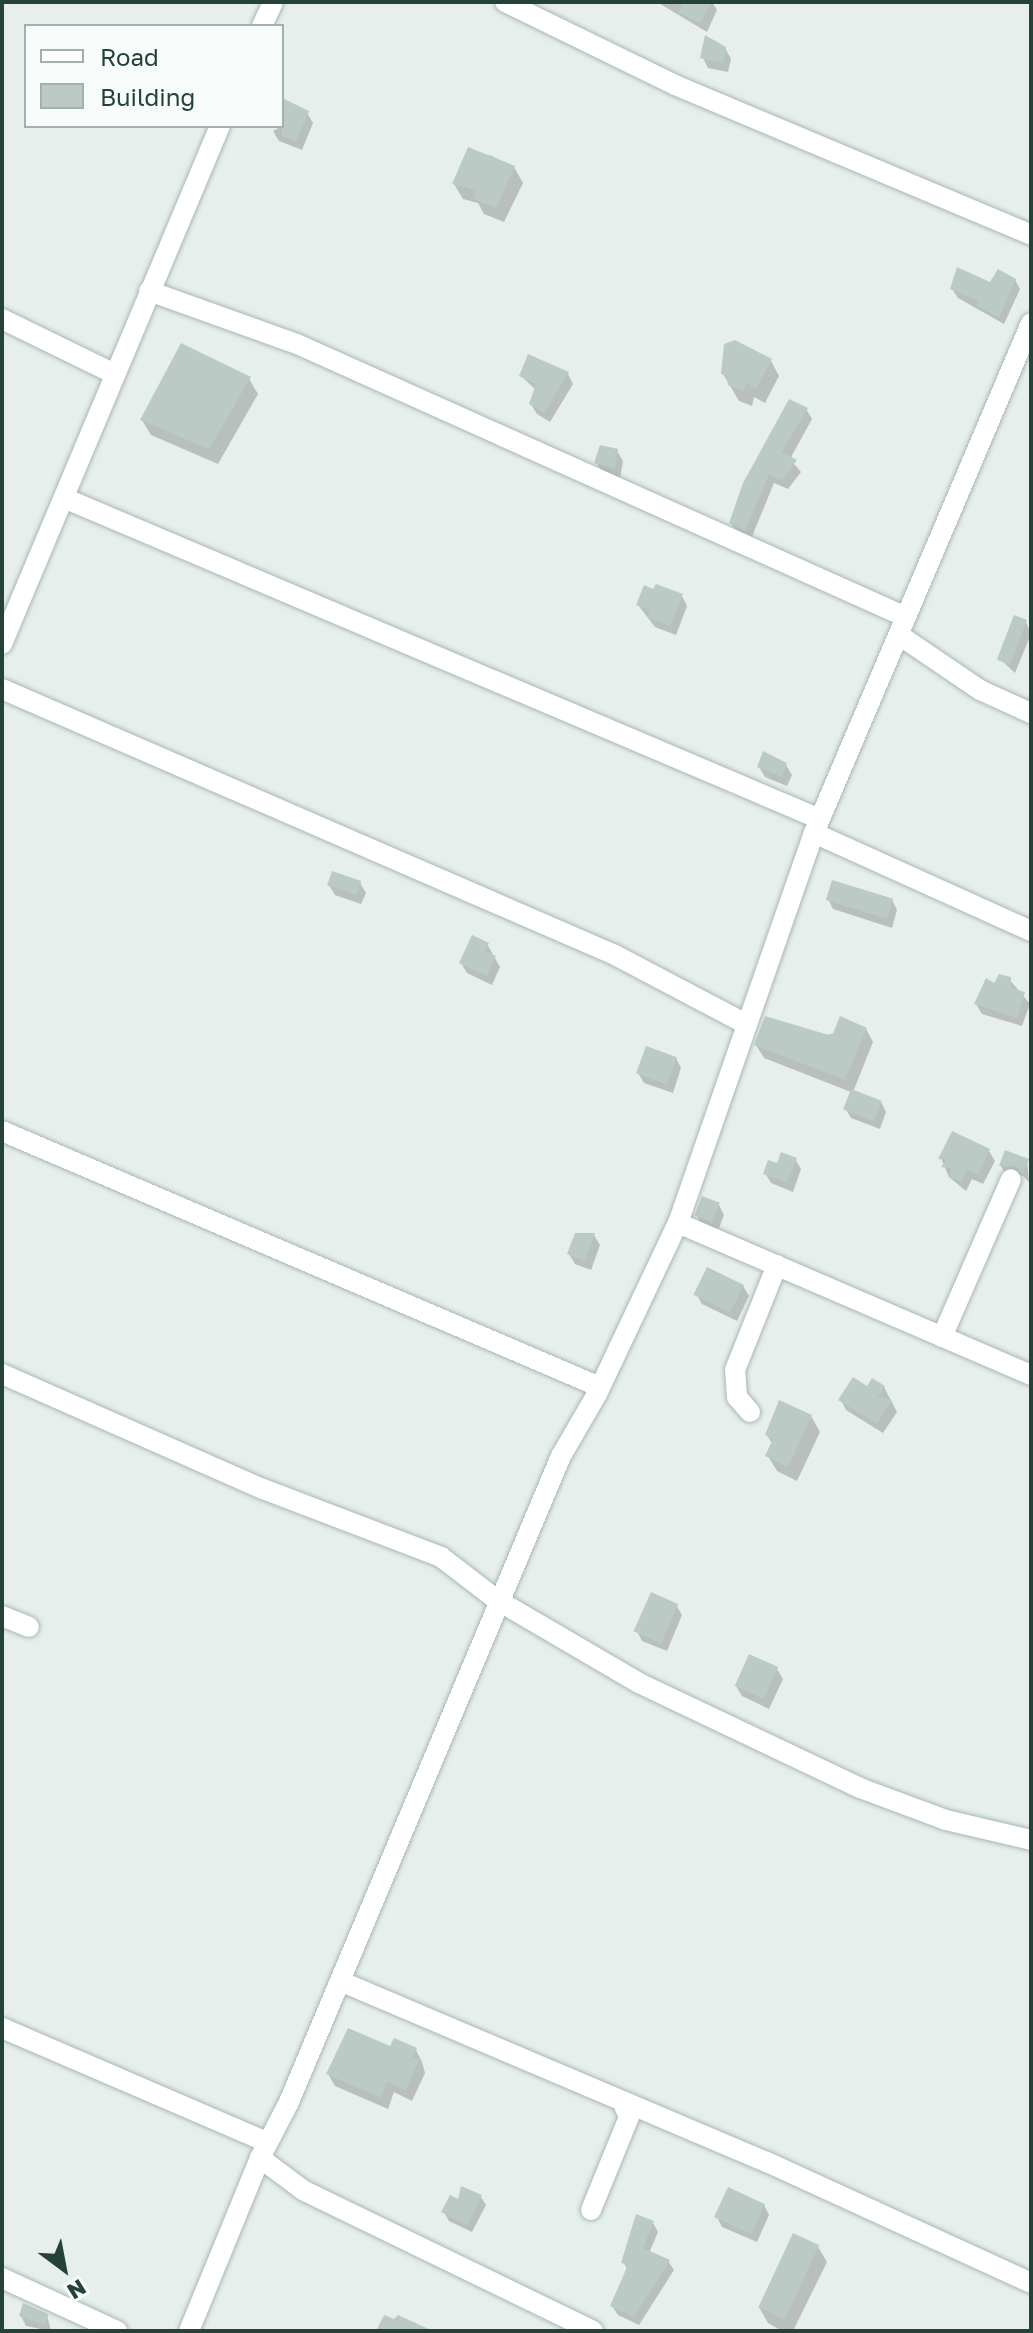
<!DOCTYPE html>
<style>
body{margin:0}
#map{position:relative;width:1033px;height:2333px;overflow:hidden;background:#e6efeb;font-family:"Golos Text",sans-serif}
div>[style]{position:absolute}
.shadow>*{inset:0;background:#0003}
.building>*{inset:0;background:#bbcac4;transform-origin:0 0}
.roads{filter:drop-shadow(0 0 2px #a8b8b2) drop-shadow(0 0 2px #a8b8b2)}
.street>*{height:20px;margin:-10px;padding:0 10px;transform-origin:10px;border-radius:10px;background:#fff}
span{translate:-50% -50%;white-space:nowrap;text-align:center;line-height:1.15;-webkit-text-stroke:6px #f7fbf9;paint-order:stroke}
.frame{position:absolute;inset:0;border:4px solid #24423a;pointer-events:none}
.legend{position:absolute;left:24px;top:24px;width:260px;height:104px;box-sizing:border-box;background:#f7fbf9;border:2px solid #a3b1ad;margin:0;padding:10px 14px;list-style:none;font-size:24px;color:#24423a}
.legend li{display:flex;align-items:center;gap:16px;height:40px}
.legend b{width:40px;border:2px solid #a3b1ad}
.north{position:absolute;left:24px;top:2229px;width:80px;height:80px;-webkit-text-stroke:6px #f7fbf9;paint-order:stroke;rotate:148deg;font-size:22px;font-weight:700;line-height:32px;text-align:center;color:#24423a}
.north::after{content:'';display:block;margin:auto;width:28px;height:36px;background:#24423a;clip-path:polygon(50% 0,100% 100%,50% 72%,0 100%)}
</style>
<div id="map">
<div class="shadow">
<i style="clip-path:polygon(657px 2px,712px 2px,717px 10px,707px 32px)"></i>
<i style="clip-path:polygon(725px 48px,731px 59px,728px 72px,708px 68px,703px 58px)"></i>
<i style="clip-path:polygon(282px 111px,307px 113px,313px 123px,302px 150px,279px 141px,273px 131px,282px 126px)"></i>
<i style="clip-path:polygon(490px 155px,514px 167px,523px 183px,504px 222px,484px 214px,478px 203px,463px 199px,454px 184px)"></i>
<i style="clip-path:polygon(1015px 280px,1020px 289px,1004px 324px,958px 298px,952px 289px)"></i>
<i style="clip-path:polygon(771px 361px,779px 376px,765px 403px,754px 397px,752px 406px,739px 401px,723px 374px)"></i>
<i style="clip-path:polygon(568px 374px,573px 384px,550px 422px,537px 414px,531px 404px,536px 390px,521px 376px)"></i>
<i style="clip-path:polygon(249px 379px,258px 394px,218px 464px,151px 435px,142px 420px)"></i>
<i style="clip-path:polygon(806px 409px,812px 419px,790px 459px,801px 472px,788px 489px,774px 483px,751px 539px,737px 533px,731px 523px)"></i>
<i style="clip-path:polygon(617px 451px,623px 461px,620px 478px,602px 472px,596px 462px)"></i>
<i style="clip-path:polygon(682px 596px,687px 606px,676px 635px,655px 627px,638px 605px)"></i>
<i style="clip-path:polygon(1026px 622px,1031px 634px,1015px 673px,999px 658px)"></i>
<i style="clip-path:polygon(786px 765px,792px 775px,787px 786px,765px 777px,759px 767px)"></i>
<i style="clip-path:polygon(360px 883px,366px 893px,361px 904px,335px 895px,329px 885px)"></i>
<i style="clip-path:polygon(828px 899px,892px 900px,897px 910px,892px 928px,833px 909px)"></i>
<i style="clip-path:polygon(487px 944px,500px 967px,492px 985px,467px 973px,461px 963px)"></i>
<i style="clip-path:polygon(1009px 979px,1030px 1004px,1022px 1026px,982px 1014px,976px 1004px)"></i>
<i style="clip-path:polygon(866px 1029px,873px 1042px,853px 1092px,881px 1102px,886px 1112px,880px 1129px,851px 1118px,845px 1108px,851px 1092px,764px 1058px,756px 1045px)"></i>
<i style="clip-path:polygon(676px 1058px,681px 1068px,673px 1093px,644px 1083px,638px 1073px)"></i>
<i style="clip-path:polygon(989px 1151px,995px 1161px,983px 1184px,972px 1179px,966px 1191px,949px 1177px,941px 1158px)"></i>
<i style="clip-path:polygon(795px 1159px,801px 1169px,793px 1192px,771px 1183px,765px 1173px)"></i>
<i style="clip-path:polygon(1027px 1160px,1029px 1182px,1023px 1176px,1007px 1176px,1001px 1166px)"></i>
<i style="clip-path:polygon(719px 1205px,724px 1215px,718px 1231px,702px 1225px,697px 1216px)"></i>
<i style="clip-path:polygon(594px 1235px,600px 1245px,591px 1270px,575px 1264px,569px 1254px)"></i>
<i style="clip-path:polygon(743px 1286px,749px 1296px,737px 1321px,702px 1304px,697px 1295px)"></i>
<i style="clip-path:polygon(884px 1387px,897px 1412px,883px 1433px,846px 1410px,841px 1400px)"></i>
<i style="clip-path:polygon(811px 1416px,820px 1432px,797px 1481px,777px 1471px,768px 1456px,773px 1445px,767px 1435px)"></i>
<i style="clip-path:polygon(676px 1605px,682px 1615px,667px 1651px,642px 1641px,637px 1631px)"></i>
<i style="clip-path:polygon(777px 1669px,783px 1679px,769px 1709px,742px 1696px,736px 1686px)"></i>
<i style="clip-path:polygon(391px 2049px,416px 2050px,422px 2062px,425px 2073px,412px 2101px,394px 2092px,388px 2109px,335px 2086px,328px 2074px)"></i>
<i style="clip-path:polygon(481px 2197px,486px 2205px,472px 2232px,449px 2221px,444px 2212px)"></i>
<i style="clip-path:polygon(764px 2205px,769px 2215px,757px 2242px,722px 2227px,717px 2217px)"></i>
<i style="clip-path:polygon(653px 2223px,658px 2232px,649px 2253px,668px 2261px,674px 2270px,639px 2325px,618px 2315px,612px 2306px,628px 2270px,623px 2262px)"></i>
<i style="clip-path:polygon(818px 2247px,827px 2262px,793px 2331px,782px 2331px,768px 2323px,759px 2307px)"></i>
<i style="clip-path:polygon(47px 2315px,51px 2331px,26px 2326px,21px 2316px)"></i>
</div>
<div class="building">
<i style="clip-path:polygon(683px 2px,711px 2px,701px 23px,678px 13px)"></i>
<i style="clip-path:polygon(705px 35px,726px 47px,723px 63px,700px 58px)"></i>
<i style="clip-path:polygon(282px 98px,309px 111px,296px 141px,282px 136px)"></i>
<i style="clip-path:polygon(468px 147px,515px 166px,496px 208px,473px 199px,476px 190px,452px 184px)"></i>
<i style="clip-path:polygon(957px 267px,990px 282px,998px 269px,1016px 279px,999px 317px,976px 306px,979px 301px,950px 289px)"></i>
<i style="clip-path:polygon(735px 340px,772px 359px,756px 389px,746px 383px,744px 391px,728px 385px,727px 376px,721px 374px,724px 344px)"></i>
<i style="clip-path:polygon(181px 343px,251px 377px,209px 449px,140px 420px)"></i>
<i style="clip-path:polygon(528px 354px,569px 372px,544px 413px,529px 404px,536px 384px,519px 376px)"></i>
<i style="clip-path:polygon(789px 399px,808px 408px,782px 452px,797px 460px,782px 480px,769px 474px,745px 531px,729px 523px,743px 483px)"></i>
<i style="clip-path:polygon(600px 445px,618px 449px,615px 469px,594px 463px)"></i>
<i style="clip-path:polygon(656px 584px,683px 594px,670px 626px,647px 617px,650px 610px,636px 605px,644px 585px,653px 589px)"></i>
<i style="left:1014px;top:615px;width:14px;height:48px;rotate:21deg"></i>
<i style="clip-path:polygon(763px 751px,787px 763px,782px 777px,757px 767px)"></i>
<i style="left:332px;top:871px;width:31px;height:15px;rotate:19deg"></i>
<i style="left:832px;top:880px;width:64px;height:21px;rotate:17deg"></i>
<i style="clip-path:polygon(472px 935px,489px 943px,485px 951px,496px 956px,487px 976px,459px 963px)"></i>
<i style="clip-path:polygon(999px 974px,1011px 977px,1011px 988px,1025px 992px,1017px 1018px,974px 1004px,986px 978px,994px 983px)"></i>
<i style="clip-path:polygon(765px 1016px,832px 1036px,840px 1016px,867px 1028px,845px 1080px,754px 1045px)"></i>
<i style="left:646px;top:1046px;width:33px;height:29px;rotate:20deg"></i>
<i style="left:851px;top:1089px;width:33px;height:22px;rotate:21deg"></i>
<i style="clip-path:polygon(952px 1131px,990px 1149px,978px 1175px,967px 1170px,961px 1182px,950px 1177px,951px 1168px,941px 1167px,946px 1160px,938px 1159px)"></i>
<i style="clip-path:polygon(1005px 1150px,1029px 1159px,1023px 1174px,1015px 1167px,999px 1166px)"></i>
<i style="clip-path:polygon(781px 1152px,797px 1158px,787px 1183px,763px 1174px,768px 1160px,777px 1163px)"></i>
<i style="left:702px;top:1196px;width:19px;height:21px;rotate:21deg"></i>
<i style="clip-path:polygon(575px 1233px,595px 1233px,585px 1261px,567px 1254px)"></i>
<i style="left:707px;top:1267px;width:41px;height:31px;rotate:26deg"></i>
<i style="clip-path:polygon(853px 1377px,867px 1386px,872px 1378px,885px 1386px,878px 1397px,892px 1400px,877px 1424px,838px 1400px)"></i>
<i style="clip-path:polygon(779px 1400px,812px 1415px,788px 1467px,765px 1456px,773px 1439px,765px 1435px)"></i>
<i style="left:651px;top:1592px;width:30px;height:43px;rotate:24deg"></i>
<i style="left:749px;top:1654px;width:32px;height:35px;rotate:24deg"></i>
<i style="clip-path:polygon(348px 2028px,390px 2046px,394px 2038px,417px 2048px,413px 2057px,419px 2060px,406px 2091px,387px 2081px,381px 2098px,326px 2074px)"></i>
<i style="clip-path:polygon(461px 2186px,482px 2195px,467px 2225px,441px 2212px,450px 2195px,458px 2199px)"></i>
<i style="left:728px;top:2187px;width:41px;height:33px;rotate:25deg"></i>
<i style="clip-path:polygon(636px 2214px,654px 2221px,643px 2248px,670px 2260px,634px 2317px,610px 2306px,628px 2265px,621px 2263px)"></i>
<i style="left:793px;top:2233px;width:29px;height:82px;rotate:25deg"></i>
<i style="clip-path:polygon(23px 2303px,48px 2314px,45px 2325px,19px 2316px)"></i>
<i style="clip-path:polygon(384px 2315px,394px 2319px,398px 2315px,433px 2331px,376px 2331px)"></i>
</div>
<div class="roads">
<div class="street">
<i style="left:505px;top:2px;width:189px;rotate:26deg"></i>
<i style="left:675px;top:85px;width:386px;rotate:22.8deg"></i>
<i style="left:262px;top:26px;width:26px;rotate:-65deg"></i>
<i style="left:149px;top:291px;width:157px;rotate:19.7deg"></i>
<i style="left:297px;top:344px;width:667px;rotate:24.15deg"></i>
<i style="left:2px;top:319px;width:126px;rotate:26deg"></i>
<i style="left:64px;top:498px;width:821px;rotate:23.01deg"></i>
<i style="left:899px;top:635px;width:98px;rotate:34.2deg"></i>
<i style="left:980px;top:690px;width:56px;rotate:24.3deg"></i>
<i style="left:2px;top:644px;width:562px;rotate:-67.18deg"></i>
<i style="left:2px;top:689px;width:668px;rotate:23.46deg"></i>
<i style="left:615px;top:955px;width:148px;rotate:27.8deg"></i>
<i style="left:814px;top:833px;width:238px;rotate:24.3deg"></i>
<i style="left:2px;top:1131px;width:650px;rotate:23.18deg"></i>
<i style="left:678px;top:1223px;width:384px;rotate:23.3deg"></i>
<i style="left:942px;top:1337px;width:172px;rotate:-66.4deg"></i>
<i style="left:2px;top:1374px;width:285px;rotate:23.8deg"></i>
<i style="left:263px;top:1489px;width:191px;rotate:20.9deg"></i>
<i style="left:441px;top:1557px;width:71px;rotate:37.5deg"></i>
<i style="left:497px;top:1600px;width:164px;rotate:30.3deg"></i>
<i style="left:639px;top:1683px;width:245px;rotate:25.4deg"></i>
<i style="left:860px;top:1788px;width:92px;rotate:20.4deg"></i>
<i style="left:946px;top:1820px;width:87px;rotate:13.2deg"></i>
<i style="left:750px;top:1412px;width:20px;rotate:-131deg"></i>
<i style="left:737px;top:1397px;width:27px;rotate:-94deg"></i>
<i style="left:735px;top:1370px;width:113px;rotate:-68.2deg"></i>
<i style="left:2px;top:1616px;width:29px;rotate:22deg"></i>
<i style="left:340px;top:1981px;width:464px;rotate:23deg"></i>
<i style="left:767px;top:2162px;width:290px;rotate:24.6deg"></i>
<i style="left:2px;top:2028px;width:288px;rotate:23.3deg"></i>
<i style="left:591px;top:2210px;width:100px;rotate:-67.8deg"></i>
<i style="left:629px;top:2117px;width:17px;rotate:-114deg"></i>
<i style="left:2px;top:2278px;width:127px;rotate:24.7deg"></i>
<i style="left:189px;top:2331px;width:187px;rotate:-67.7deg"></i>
<i style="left:593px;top:2331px;width:322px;rotate:-154.1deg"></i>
<i style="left:303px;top:2190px;width:54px;rotate:-143.3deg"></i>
<i style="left:260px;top:2158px;width:63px;rotate:-62.6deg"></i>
<i style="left:289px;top:2102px;width:701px;rotate:-67.17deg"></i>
<i style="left:561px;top:1456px;width:72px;rotate:-59.9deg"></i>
<i style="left:597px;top:1394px;width:189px;rotate:-64.7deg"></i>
<i style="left:678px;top:1223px;width:413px;rotate:-70.8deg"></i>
<i style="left:814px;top:833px;width:554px;rotate:-66.95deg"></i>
</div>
</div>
<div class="frame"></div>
<ul class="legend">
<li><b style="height:10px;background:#fff"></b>Road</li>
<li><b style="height:22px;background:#bbcac4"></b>Building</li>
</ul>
<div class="north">N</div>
</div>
